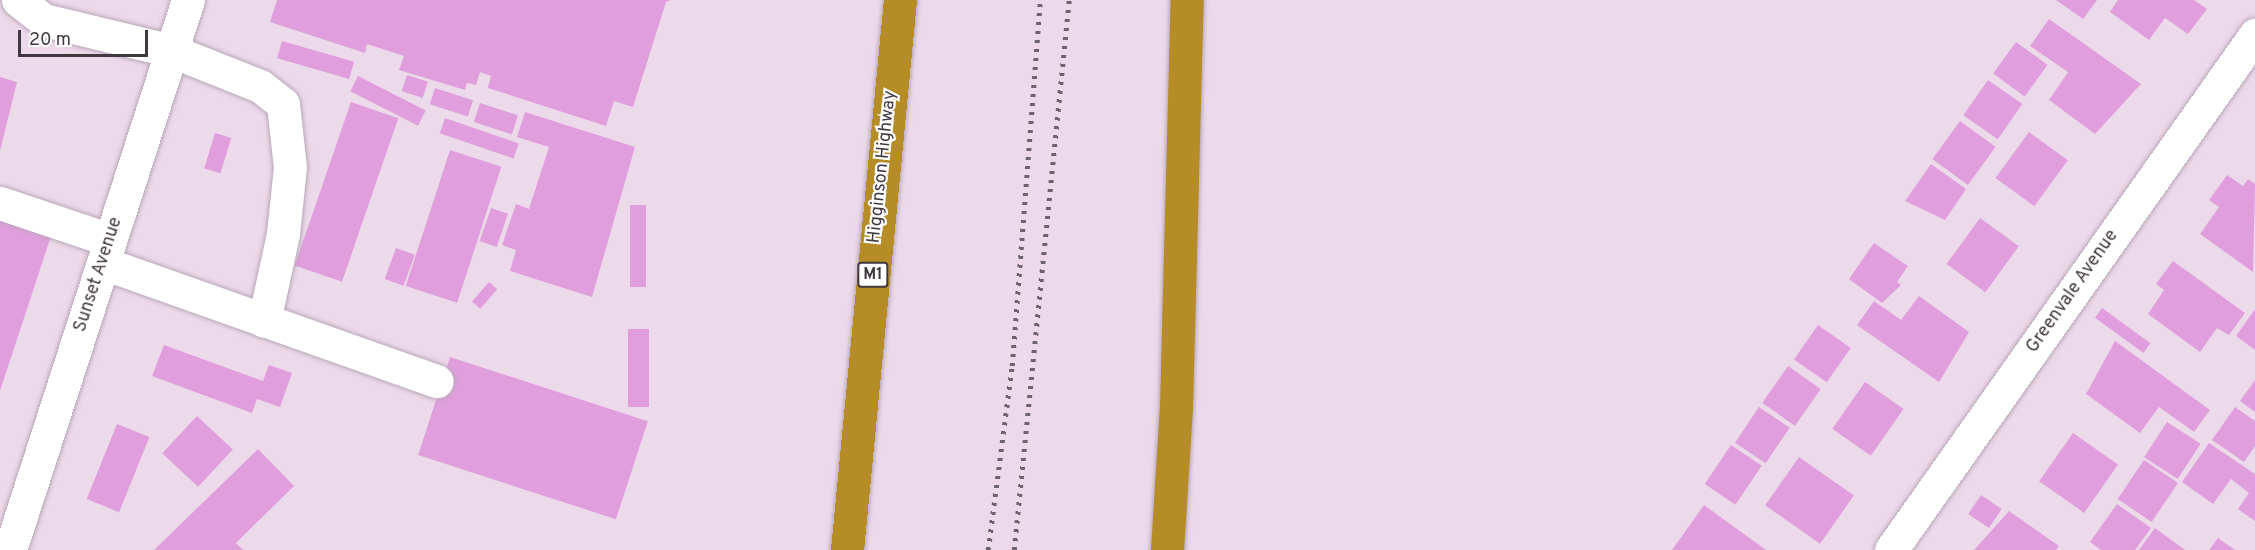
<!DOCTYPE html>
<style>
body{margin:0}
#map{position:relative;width:2255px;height:550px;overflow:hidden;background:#ecdaeb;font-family:Overpass,sans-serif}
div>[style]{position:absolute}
.building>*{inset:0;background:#e09edd;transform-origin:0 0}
.roads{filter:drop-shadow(0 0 2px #b9a7b8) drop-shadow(0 0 2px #b9a7b8)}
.minor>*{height:33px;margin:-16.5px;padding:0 16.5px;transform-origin:16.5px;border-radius:16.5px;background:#fff}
.highway>*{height:33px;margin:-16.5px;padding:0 16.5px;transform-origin:16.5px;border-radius:16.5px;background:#b58c26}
.rail>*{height:4.5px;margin-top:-2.25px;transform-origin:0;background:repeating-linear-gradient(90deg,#6d636c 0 3px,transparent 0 9px)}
span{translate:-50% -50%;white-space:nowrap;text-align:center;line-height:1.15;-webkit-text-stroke:4.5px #fff;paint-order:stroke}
.shield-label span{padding:2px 4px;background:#fff;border:2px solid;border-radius:4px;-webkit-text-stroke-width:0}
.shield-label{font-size:16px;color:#40383f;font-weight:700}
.street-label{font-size:18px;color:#40383f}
.scale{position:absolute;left:18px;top:30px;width:130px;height:27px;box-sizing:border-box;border:3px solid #40383f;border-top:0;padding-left:8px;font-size:18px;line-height:21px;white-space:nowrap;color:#40383f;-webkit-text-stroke:4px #fff;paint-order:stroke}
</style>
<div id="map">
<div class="building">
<i style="clip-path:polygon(277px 0,671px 0,666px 2px,633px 107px,614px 101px,606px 126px,488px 88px,491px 76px,480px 72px,476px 85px,467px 83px,465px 90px,399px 70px,404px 56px,367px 44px,365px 53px,270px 22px)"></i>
<i style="clip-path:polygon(2056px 0,2097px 0,2083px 19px)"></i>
<i style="clip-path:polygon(2118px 0,2194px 0,2207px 9px,2188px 34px,2165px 18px,2149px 40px,2110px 12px)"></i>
<i style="clip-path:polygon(2049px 19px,2141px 84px,2095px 134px,2049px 100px,2068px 72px,2030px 46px)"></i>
<i style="left:282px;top:41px;width:75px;height:18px;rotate:16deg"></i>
<i style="left:2016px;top:42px;width:39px;height:39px;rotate:36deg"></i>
<i style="left:407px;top:75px;width:22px;height:17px;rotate:18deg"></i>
<i style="left:358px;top:76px;width:76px;height:17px;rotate:27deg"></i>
<i style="clip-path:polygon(0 77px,17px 82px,0 151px)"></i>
<i style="left:1988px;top:80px;width:42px;height:43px;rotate:35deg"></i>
<i style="left:435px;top:88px;width:40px;height:17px;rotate:18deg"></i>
<i style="left:351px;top:102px;width:50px;height:173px;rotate:19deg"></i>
<i style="left:480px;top:103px;width:40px;height:20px;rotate:18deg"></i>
<i style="clip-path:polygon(525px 112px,635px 147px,592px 297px,510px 271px,516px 250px,502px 245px,516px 204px,529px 209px,549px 147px,517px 137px)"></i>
<i style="left:445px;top:118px;width:78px;height:16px;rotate:19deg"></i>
<i style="left:1960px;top:121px;width:44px;height:47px;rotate:36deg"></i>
<i style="left:2029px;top:132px;width:48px;height:57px;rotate:36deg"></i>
<i style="left:215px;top:133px;width:17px;height:37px;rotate:17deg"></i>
<i style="left:450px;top:150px;width:54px;height:143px;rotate:18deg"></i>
<i style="clip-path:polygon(1931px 164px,1966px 189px,1945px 220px,1905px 201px)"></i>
<i style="clip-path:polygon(2227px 175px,2243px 186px,2248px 179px,2255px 184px,2253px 272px,2200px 234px,2219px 207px,2209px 200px)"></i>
<i style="left:630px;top:205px;width:16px;height:82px"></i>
<i style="left:491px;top:208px;width:18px;height:35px;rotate:19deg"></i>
<i style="left:1980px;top:218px;width:48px;height:57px;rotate:36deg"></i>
<i style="clip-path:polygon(0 220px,51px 236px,0 391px)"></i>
<i style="clip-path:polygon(1874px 243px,1908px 266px,1897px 282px,1901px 285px,1882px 303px,1849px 279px)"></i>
<i style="left:396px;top:248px;width:20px;height:33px;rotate:20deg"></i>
<i style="clip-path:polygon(2173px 261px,2245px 313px,2229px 335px,2217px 328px,2200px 352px,2148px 314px,2164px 290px,2156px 284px)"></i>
<i style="left:489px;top:282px;width:11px;height:26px;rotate:41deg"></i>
<i style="clip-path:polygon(1919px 296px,1969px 332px,1939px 382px,1857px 325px,1874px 301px,1901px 320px)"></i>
<i style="left:2102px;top:308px;width:60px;height:12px;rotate:36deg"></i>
<i style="clip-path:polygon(2255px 309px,2255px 350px,2236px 336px)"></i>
<i style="left:1818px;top:325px;width:40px;height:42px;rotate:35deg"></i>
<i style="left:628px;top:329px;width:21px;height:78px"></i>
<i style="clip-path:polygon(2115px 341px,2210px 410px,2194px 432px,2159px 407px,2140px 433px,2086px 394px)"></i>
<i style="clip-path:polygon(164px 345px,263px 381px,269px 365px,292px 373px,280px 407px,257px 399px,252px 413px,152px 376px)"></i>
<i style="left:450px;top:357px;width:208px;height:103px;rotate:18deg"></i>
<i style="left:1788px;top:366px;width:40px;height:45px;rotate:35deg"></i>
<i style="clip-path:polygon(2255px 380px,2255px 412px,2240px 401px)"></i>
<i style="left:1865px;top:382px;width:47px;height:57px;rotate:35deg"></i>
<i style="left:1759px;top:407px;width:37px;height:43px;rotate:34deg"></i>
<i style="clip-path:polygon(2235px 407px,2255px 421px,2255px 446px,2244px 462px,2212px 440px)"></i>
<i style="left:197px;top:416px;width:49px;height:51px;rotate:43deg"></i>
<i style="left:2167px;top:422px;width:40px;height:42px;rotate:33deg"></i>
<i style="left:117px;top:424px;width:35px;height:81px;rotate:22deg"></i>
<i style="left:2073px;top:433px;width:55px;height:59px;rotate:35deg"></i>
<i style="clip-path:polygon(2209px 443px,2255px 474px,2255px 521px,2238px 509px,2249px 493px,2231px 479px,2213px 504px,2182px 482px)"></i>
<i style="left:1731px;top:445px;width:37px;height:47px;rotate:34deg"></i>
<i style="clip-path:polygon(258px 449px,294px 486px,236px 543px,243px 550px,154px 550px)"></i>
<i style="left:1799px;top:457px;width:67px;height:59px;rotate:35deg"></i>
<i style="left:2144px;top:460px;width:41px;height:47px;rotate:34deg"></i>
<i style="left:1981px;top:495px;width:25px;height:23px;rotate:34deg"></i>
<i style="clip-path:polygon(2117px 504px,2151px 528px,2135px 550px,2101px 550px,2090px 542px)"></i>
<i style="clip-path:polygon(1704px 505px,1766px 550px,1672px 550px)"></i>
<i style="clip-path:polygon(2009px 511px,2059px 546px,2056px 550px,1974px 550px)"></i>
<i style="clip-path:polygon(2155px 528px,2185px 550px,2139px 550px)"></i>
<i style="clip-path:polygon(2218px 538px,2235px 550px,2209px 550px)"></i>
</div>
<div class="roads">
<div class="minor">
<i style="left:18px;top:0;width:33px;rotate:38deg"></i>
<i style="left:44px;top:20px;width:132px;rotate:13.6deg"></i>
<i style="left:172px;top:51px;width:95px;rotate:21.7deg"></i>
<i style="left:260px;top:86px;width:29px;rotate:38deg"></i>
<i style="left:283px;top:104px;width:63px;rotate:83.7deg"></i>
<i style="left:290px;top:167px;width:67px;rotate:96deg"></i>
<i style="left:283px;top:234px;width:89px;rotate:102.3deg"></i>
<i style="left:0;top:203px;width:116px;rotate:18.6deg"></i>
<i style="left:103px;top:263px;width:354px;rotate:19.5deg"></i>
<i style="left:10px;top:550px;width:578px;rotate:-72.07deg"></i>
<i style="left:1891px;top:550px;width:631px;rotate:-54.75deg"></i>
</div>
<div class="highway">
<i style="left:847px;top:550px;width:553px;rotate:-84.5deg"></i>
<i style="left:1167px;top:550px;width:143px;rotate:-86.4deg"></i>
<i style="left:1176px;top:407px;width:407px;rotate:-88.5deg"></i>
</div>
</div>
<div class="rail">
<i style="left:988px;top:550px;width:186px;rotate:-82.6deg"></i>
<i style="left:1012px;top:366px;width:367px;rotate:-85.6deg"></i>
<i style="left:1014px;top:550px;width:553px;rotate:-84.29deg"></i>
</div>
<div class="shield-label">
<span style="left:873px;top:275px">M1</span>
</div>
<div class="street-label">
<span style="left:883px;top:167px;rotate:-84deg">Higginson Highway</span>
<span style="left:99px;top:275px;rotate:-72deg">Sunset Avenue</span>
<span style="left:2073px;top:292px;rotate:-55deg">Greenvale Avenue</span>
</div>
<div class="scale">20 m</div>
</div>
